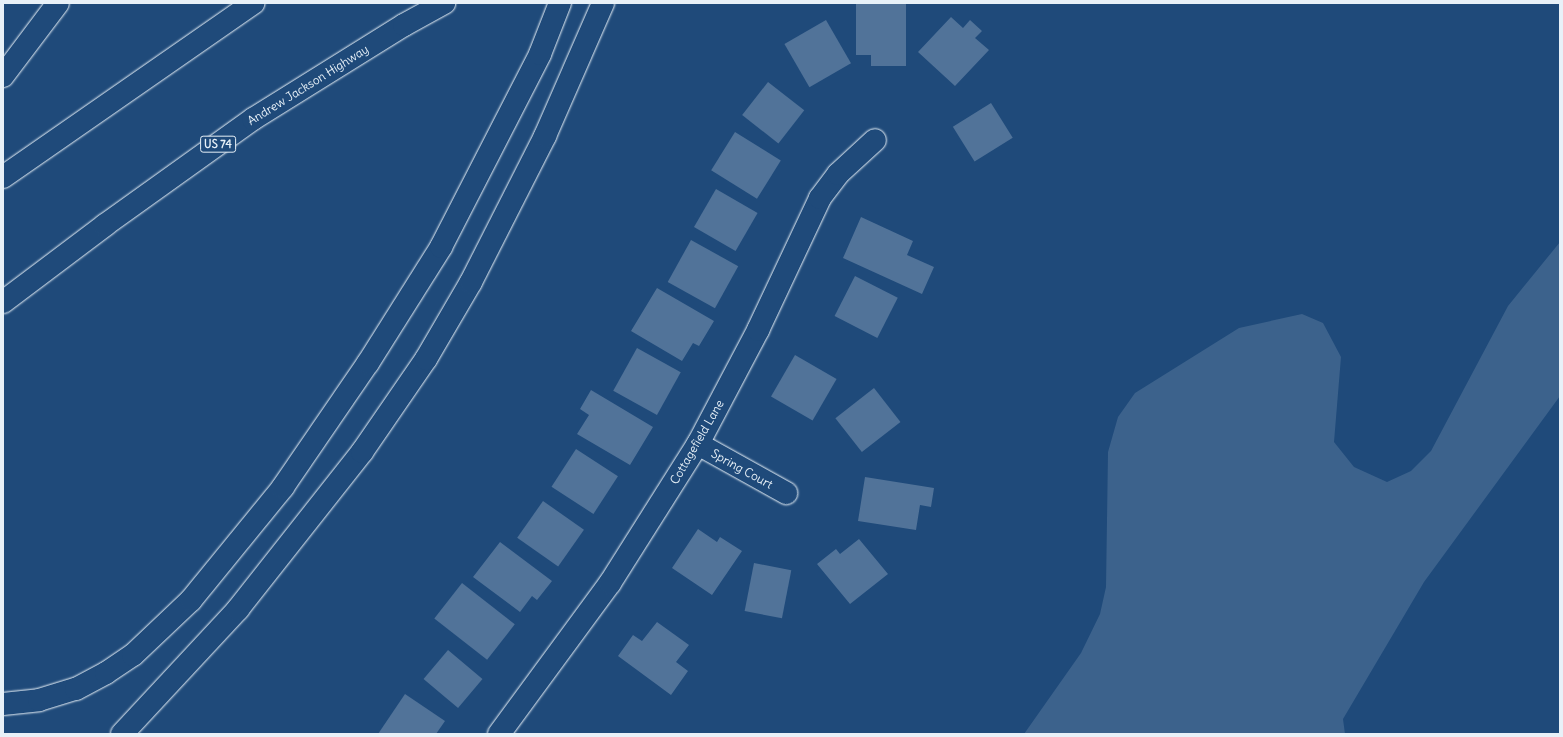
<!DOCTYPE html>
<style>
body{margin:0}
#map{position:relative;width:1563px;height:737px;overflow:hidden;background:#1f4a7a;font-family:Delius,sans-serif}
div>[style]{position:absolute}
.green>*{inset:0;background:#3c628c}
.building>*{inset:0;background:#517399;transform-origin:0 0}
.roads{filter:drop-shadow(0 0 1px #e8f1f8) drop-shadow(0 0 1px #e8f1f8)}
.minor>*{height:22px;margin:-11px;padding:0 11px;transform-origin:11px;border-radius:11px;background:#1f4a7a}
.motorway>*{height:22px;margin:-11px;padding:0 11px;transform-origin:11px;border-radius:11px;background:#1f4a7a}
span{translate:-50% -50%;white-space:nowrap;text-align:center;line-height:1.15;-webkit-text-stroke:3px #1f4a7a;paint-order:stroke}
.shield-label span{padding:1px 3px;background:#1f4a7a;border:1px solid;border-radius:3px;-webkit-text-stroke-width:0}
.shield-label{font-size:11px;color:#e8f1f8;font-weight:700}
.street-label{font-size:12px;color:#e8f1f8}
.frame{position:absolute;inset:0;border:4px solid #e8f1f8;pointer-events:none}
</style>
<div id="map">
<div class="green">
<i style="clip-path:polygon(1560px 242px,1560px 396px,1424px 582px,1343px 719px,1345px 734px,1024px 734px,1081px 653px,1100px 614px,1106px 587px,1108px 452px,1118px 417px,1135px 393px,1239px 328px,1302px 314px,1323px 323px,1341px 357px,1334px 442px,1354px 467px,1387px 482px,1411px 471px,1431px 451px,1508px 306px)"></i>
</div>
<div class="building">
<i style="clip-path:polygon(856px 3px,906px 3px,906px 66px,871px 66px,871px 55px,856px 55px)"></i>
<i style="clip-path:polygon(951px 17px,963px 28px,970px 20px,982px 31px,975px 38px,989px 50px,955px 86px,918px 52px)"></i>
<i style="left:826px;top:20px;width:50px;height:48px;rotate:60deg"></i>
<i style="left:768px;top:82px;width:46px;height:42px;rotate:38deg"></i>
<i style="left:991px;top:103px;width:41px;height:45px;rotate:58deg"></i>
<i style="left:735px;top:132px;width:54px;height:45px;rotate:32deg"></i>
<i style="left:716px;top:189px;width:48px;height:44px;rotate:30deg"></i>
<i style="clip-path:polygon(861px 217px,913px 241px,907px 255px,934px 267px,922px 294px,843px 258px)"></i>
<i style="left:691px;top:240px;width:54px;height:48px;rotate:29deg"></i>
<i style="left:855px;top:276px;width:48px;height:45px;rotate:27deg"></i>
<i style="clip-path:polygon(657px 288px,714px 321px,699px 346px,693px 343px,682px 361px,631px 331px)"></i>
<i style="left:637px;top:348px;width:50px;height:49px;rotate:29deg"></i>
<i style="left:795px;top:355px;width:48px;height:48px;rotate:30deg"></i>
<i style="left:874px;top:388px;width:43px;height:49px;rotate:52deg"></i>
<i style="clip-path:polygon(591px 390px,653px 427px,630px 465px,577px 434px,589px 415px,580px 409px)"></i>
<i style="left:576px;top:449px;width:50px;height:45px;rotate:33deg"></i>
<i style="clip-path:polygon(865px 477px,934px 488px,931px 507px,920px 505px,916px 530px,858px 521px)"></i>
<i style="left:543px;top:501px;width:50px;height:45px;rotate:35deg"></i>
<i style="clip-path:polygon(698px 529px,717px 542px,720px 537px,742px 551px,712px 595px,672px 568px)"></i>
<i style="clip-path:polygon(859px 539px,888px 574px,850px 604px,817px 564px,836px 549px,840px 554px)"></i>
<i style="clip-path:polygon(500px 542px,552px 581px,537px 600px,532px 596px,520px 612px,473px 577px)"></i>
<i style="left:754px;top:563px;width:38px;height:49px;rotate:11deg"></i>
<i style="left:462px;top:583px;width:67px;height:45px;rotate:38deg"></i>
<i style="clip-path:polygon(657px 622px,689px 645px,676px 662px,688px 671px,671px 695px,618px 656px,633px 635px,642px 641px)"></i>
<i style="left:448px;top:650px;width:45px;height:38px;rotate:40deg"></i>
<i style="clip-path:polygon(405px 694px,445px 721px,436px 734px,378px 734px)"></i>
</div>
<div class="roads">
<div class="minor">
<i style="left:698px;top:444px;width:101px;rotate:29.1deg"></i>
<i style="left:499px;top:734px;width:187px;rotate:-53.7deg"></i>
<i style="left:610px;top:583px;width:165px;rotate:-57.7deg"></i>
<i style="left:698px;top:444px;width:129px;rotate:-62.2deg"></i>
<i style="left:758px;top:330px;width:146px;rotate:-64.8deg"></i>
<i style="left:820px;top:198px;width:30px;rotate:-53deg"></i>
<i style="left:838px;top:174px;width:50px;rotate:-42.6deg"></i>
</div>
<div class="motorway">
<i style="left:3px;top:76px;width:91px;rotate:-53deg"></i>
<i style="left:3px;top:177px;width:305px;rotate:-34.8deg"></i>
<i style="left:3px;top:302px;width:128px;rotate:-37deg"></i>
<i style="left:105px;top:225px;width:182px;rotate:-35.6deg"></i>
<i style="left:253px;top:119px;width:178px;rotate:-31.9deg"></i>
<i style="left:404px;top:25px;width:46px;rotate:-28.8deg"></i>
<i style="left:3px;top:704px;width:36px;rotate:-6deg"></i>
<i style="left:39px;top:700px;width:39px;rotate:-17deg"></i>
<i style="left:76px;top:689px;width:34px;rotate:-28deg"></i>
<i style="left:106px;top:673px;width:32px;rotate:-34deg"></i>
<i style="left:133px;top:655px;width:80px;rotate:-43.5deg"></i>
<i style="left:191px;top:600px;width:146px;rotate:-50.8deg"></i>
<i style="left:283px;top:487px;width:150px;rotate:-55.6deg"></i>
<i style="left:368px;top:363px;width:137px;rotate:-57.8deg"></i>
<i style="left:441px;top:247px;width:217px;rotate:-62.8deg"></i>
<i style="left:540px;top:54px;width:55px;rotate:-68.6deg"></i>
<i style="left:122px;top:734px;width:171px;rotate:-47.1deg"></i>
<i style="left:238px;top:609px;width:200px;rotate:-51.7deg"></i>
<i style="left:362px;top:452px;width:113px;rotate:-55.5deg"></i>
<i style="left:426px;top:359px;width:89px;rotate:-59.7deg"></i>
<i style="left:471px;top:282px;width:164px;rotate:-63.1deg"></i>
<i style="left:545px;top:136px;width:145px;rotate:-66.4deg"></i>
</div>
</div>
<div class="shield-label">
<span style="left:218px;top:144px">US 74</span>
</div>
<div class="street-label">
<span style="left:308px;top:85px;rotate:-32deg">Andrew Jackson Highway</span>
<span style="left:697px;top:442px;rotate:-60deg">Cottagefield Lane</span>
<span style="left:742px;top:469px;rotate:29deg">Spring Court</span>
</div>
<div class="frame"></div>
</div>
